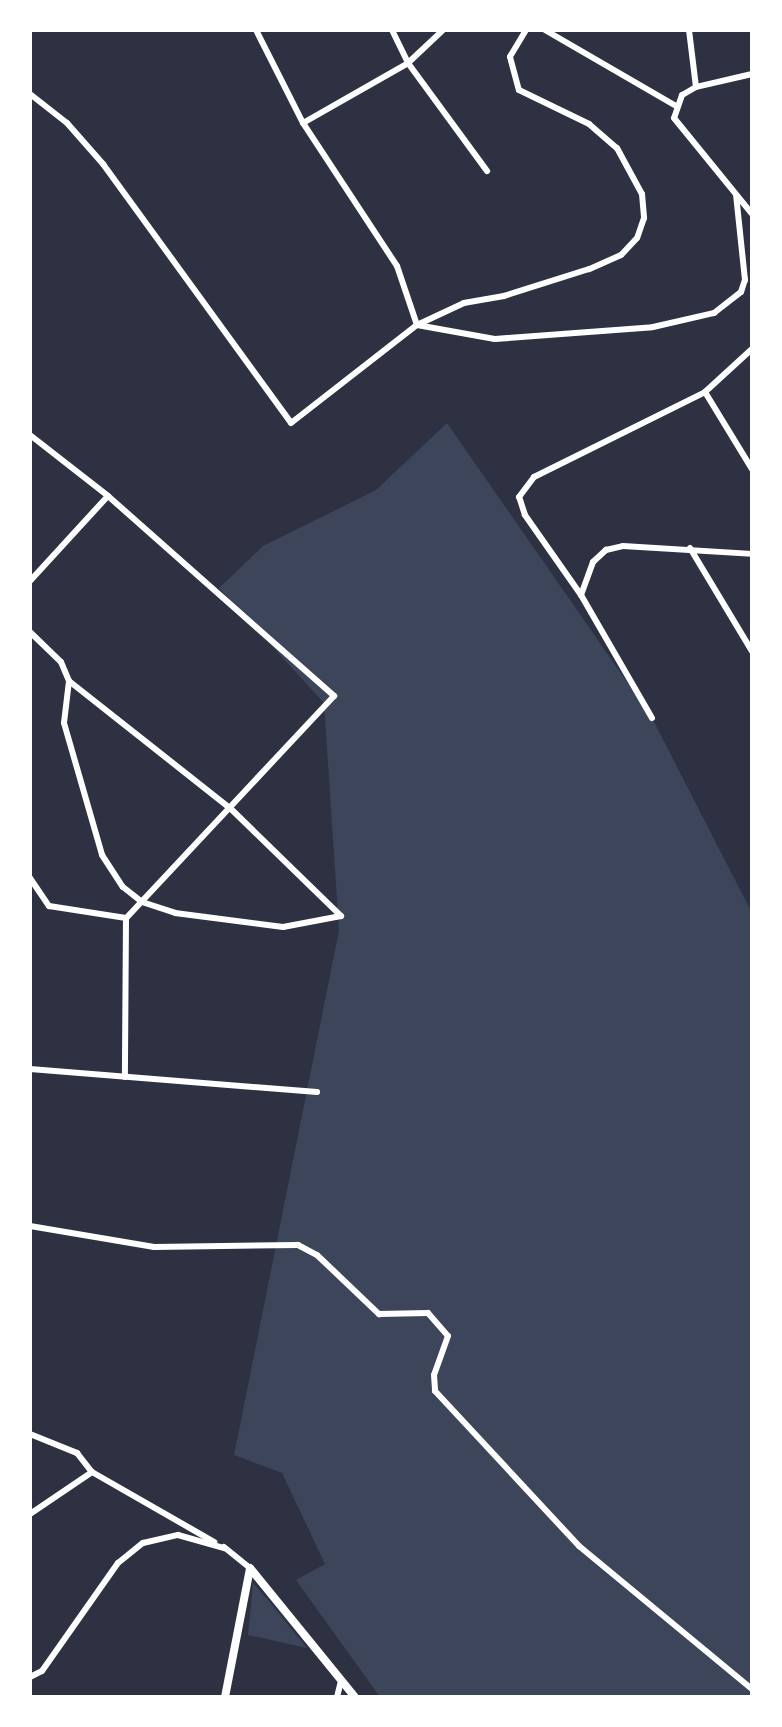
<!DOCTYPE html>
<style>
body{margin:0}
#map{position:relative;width:782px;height:1727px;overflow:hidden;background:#2d3142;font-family:"DM Sans",sans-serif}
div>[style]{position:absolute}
.green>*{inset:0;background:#3c4559}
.minor>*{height:6px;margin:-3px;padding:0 3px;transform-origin:3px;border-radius:3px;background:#fff}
.tertiary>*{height:8px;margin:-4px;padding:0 4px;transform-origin:4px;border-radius:4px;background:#fff}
span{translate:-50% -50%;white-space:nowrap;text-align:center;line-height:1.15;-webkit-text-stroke:6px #fff;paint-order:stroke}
.frame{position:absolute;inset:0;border:32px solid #fff;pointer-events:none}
</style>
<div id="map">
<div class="green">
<i style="clip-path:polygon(447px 423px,652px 718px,752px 913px,752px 1697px,380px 1697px,296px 1580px,325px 1564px,282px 1473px,234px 1455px,339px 930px,324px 703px,219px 588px,263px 546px,376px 490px)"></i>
<i style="clip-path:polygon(253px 1583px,268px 1600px,307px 1648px,248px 1635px)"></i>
</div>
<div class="minor">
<i style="left:392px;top:30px;width:37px;rotate:64deg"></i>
<i style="left:408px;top:63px;width:48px;rotate:-43.3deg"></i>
<i style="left:526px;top:30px;width:31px;rotate:121deg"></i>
<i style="left:510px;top:57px;width:34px;rotate:75deg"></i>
<i style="left:519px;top:90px;width:78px;rotate:25.9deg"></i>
<i style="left:589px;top:124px;width:37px;rotate:41deg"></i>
<i style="left:617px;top:148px;width:52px;rotate:61.5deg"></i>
<i style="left:642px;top:194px;width:24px;rotate:85deg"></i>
<i style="left:644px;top:218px;width:21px;rotate:109deg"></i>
<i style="left:637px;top:238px;width:23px;rotate:133deg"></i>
<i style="left:621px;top:255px;width:35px;rotate:156deg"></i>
<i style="left:589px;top:269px;width:89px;rotate:162.4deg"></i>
<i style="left:504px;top:296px;width:41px;rotate:170.1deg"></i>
<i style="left:464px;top:303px;width:52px;rotate:154.9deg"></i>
<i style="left:417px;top:325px;width:79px;rotate:10.2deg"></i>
<i style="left:495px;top:339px;width:158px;rotate:-4.3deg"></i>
<i style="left:653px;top:327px;width:63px;rotate:-12.9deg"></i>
<i style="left:714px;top:313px;width:34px;rotate:-38deg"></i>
<i style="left:741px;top:292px;width:13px;rotate:-72deg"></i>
<i style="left:745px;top:280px;width:85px;rotate:-96deg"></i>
<i style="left:545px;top:30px;width:151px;rotate:30.1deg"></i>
<i style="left:689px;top:30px;width:57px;rotate:83deg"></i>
<i style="left:752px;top:74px;width:57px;rotate:166.9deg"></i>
<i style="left:696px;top:87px;width:16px;rotate:150deg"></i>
<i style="left:682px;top:95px;width:24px;rotate:109deg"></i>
<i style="left:674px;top:118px;width:124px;rotate:50.9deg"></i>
<i style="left:30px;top:94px;width:47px;rotate:38.1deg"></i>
<i style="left:67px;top:123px;width:55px;rotate:48.7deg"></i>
<i style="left:103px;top:164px;width:320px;rotate:54deg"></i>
<i style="left:291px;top:423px;width:160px;rotate:-37.9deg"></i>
<i style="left:417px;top:325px;width:62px;rotate:-108.7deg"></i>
<i style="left:397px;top:266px;width:171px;rotate:-123.3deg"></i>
<i style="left:303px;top:123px;width:104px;rotate:-116.8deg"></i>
<i style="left:303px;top:123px;width:121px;rotate:-29.7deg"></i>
<i style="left:408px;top:63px;width:134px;rotate:53.8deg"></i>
<i style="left:705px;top:392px;width:90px;rotate:58.6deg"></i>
<i style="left:30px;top:435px;width:99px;rotate:38deg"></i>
<i style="left:108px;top:496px;width:302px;rotate:41.5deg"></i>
<i style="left:334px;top:696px;width:304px;rotate:133.1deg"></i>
<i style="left:126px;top:918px;width:159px;rotate:90.4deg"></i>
<i style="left:690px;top:548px;width:120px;rotate:59deg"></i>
<i style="left:30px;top:581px;width:115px;rotate:-47.5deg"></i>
<i style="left:581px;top:595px;width:35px;rotate:-70deg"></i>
<i style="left:593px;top:562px;width:18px;rotate:-43deg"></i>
<i style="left:606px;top:550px;width:17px;rotate:-13deg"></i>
<i style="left:623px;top:546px;width:129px;rotate:3.5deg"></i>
<i style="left:30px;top:632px;width:43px;rotate:44.1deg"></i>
<i style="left:61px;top:662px;width:21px;rotate:67deg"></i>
<i style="left:69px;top:681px;width:42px;rotate:96.8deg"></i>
<i style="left:64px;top:723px;width:137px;rotate:73.9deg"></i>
<i style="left:102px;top:855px;width:38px;rotate:57deg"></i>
<i style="left:123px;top:887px;width:24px;rotate:38deg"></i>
<i style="left:142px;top:902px;width:35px;rotate:18deg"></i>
<i style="left:175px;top:913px;width:109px;rotate:7.4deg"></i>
<i style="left:283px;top:927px;width:59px;rotate:-10.7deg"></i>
<i style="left:69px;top:681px;width:205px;rotate:38.3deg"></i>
<i style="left:230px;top:808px;width:155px;rotate:44.2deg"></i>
<i style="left:652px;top:718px;width:142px;rotate:-120deg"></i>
<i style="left:581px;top:595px;width:98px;rotate:-125deg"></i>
<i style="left:525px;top:515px;width:19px;rotate:-108deg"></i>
<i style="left:519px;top:497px;width:25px;rotate:-53deg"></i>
<i style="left:534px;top:477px;width:191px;rotate:-26.4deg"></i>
<i style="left:705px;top:392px;width:64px;rotate:-42.5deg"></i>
<i style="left:30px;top:878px;width:34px;rotate:56deg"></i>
<i style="left:49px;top:906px;width:78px;rotate:8.9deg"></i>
<i style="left:30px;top:1069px;width:288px;rotate:4.6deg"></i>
<i style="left:30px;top:1226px;width:126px;rotate:9.6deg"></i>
<i style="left:154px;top:1247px;width:144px;rotate:-0.8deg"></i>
<i style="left:298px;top:1245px;width:21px;rotate:28deg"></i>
<i style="left:317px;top:1255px;width:86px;rotate:43.6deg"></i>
<i style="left:379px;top:1314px;width:49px;rotate:-1.2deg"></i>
<i style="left:428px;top:1313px;width:30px;rotate:49deg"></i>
<i style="left:448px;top:1336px;width:41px;rotate:109.7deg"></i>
<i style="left:434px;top:1375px;width:16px;rotate:86deg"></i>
<i style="left:435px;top:1391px;width:212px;rotate:47.1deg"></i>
<i style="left:579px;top:1546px;width:224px;rotate:39.6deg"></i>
<i style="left:30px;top:1434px;width:51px;rotate:22deg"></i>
<i style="left:77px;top:1453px;width:24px;rotate:52deg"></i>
<i style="left:92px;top:1472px;width:141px;rotate:29.8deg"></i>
<i style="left:30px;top:1514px;width:75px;rotate:-34.1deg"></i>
<i style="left:224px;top:1547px;width:33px;rotate:39deg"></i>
<i style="left:30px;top:1677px;width:13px;rotate:-27deg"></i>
<i style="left:42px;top:1671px;width:132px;rotate:-54.9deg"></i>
<i style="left:118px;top:1563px;width:32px;rotate:-39deg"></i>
<i style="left:143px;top:1543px;width:36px;rotate:-13deg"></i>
<i style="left:178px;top:1535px;width:48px;rotate:15.8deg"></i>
<i style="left:337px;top:1697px;width:16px;rotate:-76deg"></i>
</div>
<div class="tertiary">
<i style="left:250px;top:1568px;width:166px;rotate:50.9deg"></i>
<i style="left:225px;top:1697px;width:131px;rotate:-79deg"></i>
</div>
<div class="frame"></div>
</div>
